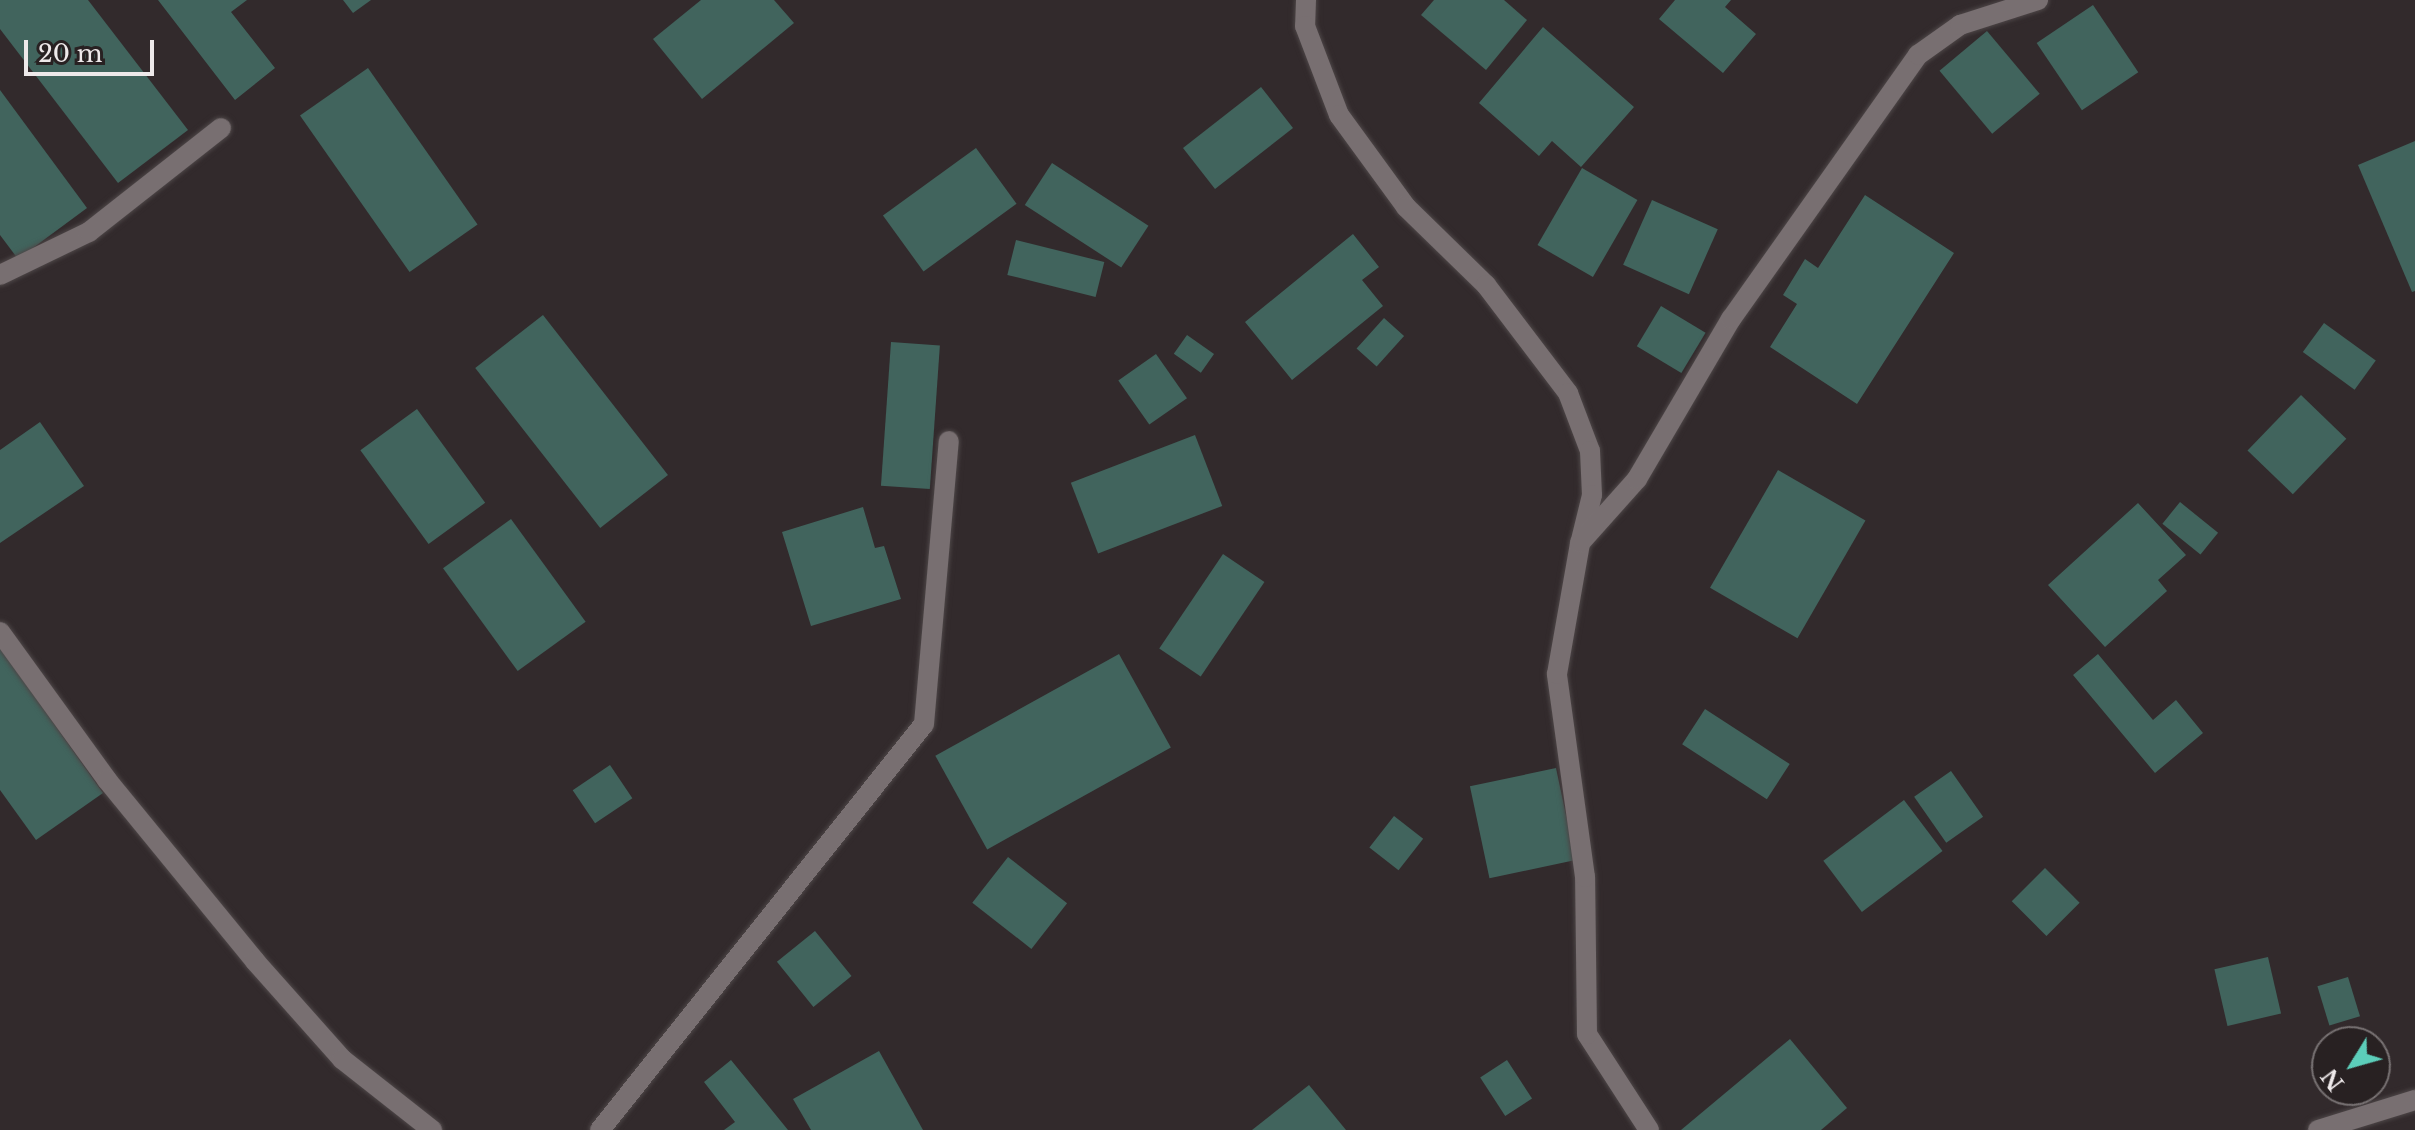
<!DOCTYPE html>
<style>
body{margin:0}
#map{position:relative;width:2415px;height:1130px;overflow:hidden;background:#322a2c;font-family:"Libre Baskerville",serif}
div>[style]{position:absolute}
.building>*{inset:0;background:#41645d;transform-origin:0 0}
.roads{filter:drop-shadow(0 0 2px #4d4647) drop-shadow(0 0 2px #4d4647)}
.minor>*{height:20px;margin:-10px;padding:0 10px;transform-origin:10px;border-radius:10px;background:#786f71}
.secondary>*{height:20px;margin:-10px;padding:0 10px;transform-origin:10px;border-radius:10px;background:#786f71}
span{translate:-50% -50%;white-space:nowrap;text-align:center;line-height:1.15;-webkit-text-stroke:6px #282122;paint-order:stroke}
.north{position:absolute;left:2311px;top:1026px;width:80px;height:80px;box-sizing:border-box;background:#282122;border:2px solid #777172;border-radius:50%;rotate:233deg;font-size:22px;font-weight:700;line-height:32px;text-align:center;color:#eee9ea}
.north::after{content:'';display:block;margin:auto;width:28px;height:36px;background:#5cceba;clip-path:polygon(50% 0,100% 100%,50% 72%,0 100%)}
.scale{position:absolute;left:24px;top:40px;width:130px;height:36px;box-sizing:border-box;border:4px solid #eee9ea;border-top:0;padding-left:10px;font-size:24px;line-height:28px;white-space:nowrap;color:#eee9ea;-webkit-text-stroke:6px #282122;paint-order:stroke}
</style>
<div id="map">
<div class="building">
<i style="clip-path:polygon(0 0,88px 0,188px 130px,118px 183px,0 29px)"></i>
<i style="clip-path:polygon(158px 0,247px 0,231px 12px,275px 68px,235px 100px)"></i>
<i style="clip-path:polygon(343px 0,371px 0,353px 13px)"></i>
<i style="clip-path:polygon(701px 0,774px 0,794px 23px,702px 99px,653px 39px)"></i>
<i style="clip-path:polygon(1434px 0,1504px 0,1527px 20px,1486px 70px,1421px 15px)"></i>
<i style="clip-path:polygon(1675px 0,1731px 0,1725px 7px,1756px 34px,1723px 73px,1659px 19px)"></i>
<i style="left:2093px;top:5px;width:81px;height:68px;rotate:56deg"></i>
<i style="clip-path:polygon(1543px 27px,1634px 107px,1581px 167px,1552px 141px,1539px 156px,1479px 103px)"></i>
<i style="left:1987px;top:31px;width:82px;height:62px;rotate:50deg"></i>
<i style="left:368px;top:68px;width:191px;height:83px;rotate:55deg"></i>
<i style="left:1261px;top:87px;width:52px;height:99px;rotate:52deg"></i>
<i style="clip-path:polygon(0 90px,87px 208px,18px 259px,0 235px)"></i>
<i style="clip-path:polygon(2415px 141px,2415px 291px,2412px 292px,2358px 165px)"></i>
<i style="left:976px;top:148px;width:69px;height:115px;rotate:54deg"></i>
<i style="left:1052px;top:163px;width:115px;height:50px;rotate:33deg"></i>
<i style="left:1582px;top:168px;width:64px;height:89px;rotate:30deg"></i>
<i style="clip-path:polygon(1865px 195px,1954px 253px,1857px 404px,1770px 347px,1797px 304px,1783px 295px,1805px 259px,1818px 268px)"></i>
<i style="left:1652px;top:200px;width:72px;height:71px;rotate:24deg"></i>
<i style="clip-path:polygon(1353px 234px,1379px 267px,1362px 280px,1383px 306px,1292px 380px,1245px 322px)"></i>
<i style="left:1016px;top:240px;width:91px;height:36px;rotate:14deg"></i>
<i style="left:1661px;top:306px;width:52px;height:47px;rotate:31deg"></i>
<i style="left:543px;top:315px;width:203px;height:86px;rotate:52deg"></i>
<i style="left:1384px;top:318px;width:27px;height:41px;rotate:42deg"></i>
<i style="left:2324px;top:323px;width:64px;height:36px;rotate:36deg"></i>
<i style="left:1187px;top:335px;width:33px;height:23px;rotate:35deg"></i>
<i style="left:891px;top:342px;width:49px;height:144px;rotate:4deg"></i>
<i style="left:1156px;top:354px;width:54px;height:46px;rotate:55deg"></i>
<i style="left:2301px;top:395px;width:63px;height:77px;rotate:44deg"></i>
<i style="left:417px;top:409px;width:116px;height:70px;rotate:54deg"></i>
<i style="clip-path:polygon(40px 422px,84px 486px,0 543px,0 450px)"></i>
<i style="left:1195px;top:435px;width:76px;height:133px;rotate:69deg"></i>
<i style="left:1778px;top:470px;width:101px;height:136px;rotate:30deg"></i>
<i style="left:2180px;top:502px;width:49px;height:28px;rotate:39deg"></i>
<i style="clip-path:polygon(2138px 503px,2186px 555px,2158px 580px,2167px 591px,2105px 647px,2048px 585px)"></i>
<i style="clip-path:polygon(863px 507px,875px 548px,884px 546px,901px 599px,811px 626px,782px 532px)"></i>
<i style="left:511px;top:519px;width:127px;height:84px;rotate:54deg"></i>
<i style="left:1223px;top:554px;width:50px;height:114px;rotate:34deg"></i>
<i style="clip-path:polygon(0 648px,103px 793px,36px 840px,0 790px)"></i>
<i style="left:1119px;top:654px;width:107px;height:210px;rotate:61deg"></i>
<i style="clip-path:polygon(2098px 654px,2153px 720px,2176px 700px,2203px 733px,2155px 773px,2073px 675px)"></i>
<i style="left:1705px;top:709px;width:101px;height:42px;rotate:33deg"></i>
<i style="left:610px;top:765px;width:40px;height:45px;rotate:56deg"></i>
<i style="left:1556px;top:768px;width:94px;height:88px;rotate:78deg"></i>
<i style="left:1951px;top:771px;width:56px;height:45px;rotate:55deg"></i>
<i style="left:1904px;top:800px;width:64px;height:101px;rotate:53deg"></i>
<i style="left:1394px;top:816px;width:37px;height:40px;rotate:38deg"></i>
<i style="left:1008px;top:857px;width:75px;height:58px;rotate:38deg"></i>
<i style="left:2045px;top:868px;width:49px;height:47px;rotate:45deg"></i>
<i style="left:815px;top:931px;width:58px;height:49px;rotate:51deg"></i>
<i style="left:2268px;top:957px;width:58px;height:55px;rotate:77deg"></i>
<i style="left:2348px;top:977px;width:41px;height:32px;rotate:73deg"></i>
<i style="clip-path:polygon(1790px 1039px,1847px 1108px,1821px 1130px,1681px 1130px)"></i>
<i style="clip-path:polygon(879px 1051px,923px 1130px,811px 1130px,793px 1099px)"></i>
<i style="clip-path:polygon(731px 1060px,788px 1130px,724px 1130px,735px 1122px,704px 1082px)"></i>
<i style="left:1507px;top:1060px;width:46px;height:32px;rotate:57deg"></i>
<i style="clip-path:polygon(1309px 1085px,1346px 1130px,1252px 1130px)"></i>
</div>
<div class="roads">
<div class="minor">
<i style="left:1306px;top:0;width:26px;rotate:92deg"></i>
<i style="left:1305px;top:26px;width:95px;rotate:69.1deg"></i>
<i style="left:1339px;top:115px;width:114px;rotate:53.9deg"></i>
<i style="left:1406px;top:207px;width:112px;rotate:44.3deg"></i>
<i style="left:1486px;top:285px;width:136px;rotate:52.8deg"></i>
<i style="left:1568px;top:393px;width:62px;rotate:69.2deg"></i>
<i style="left:1590px;top:451px;width:44px;rotate:87.4deg"></i>
<i style="left:1592px;top:495px;width:46px;rotate:103.7deg"></i>
<i style="left:0;top:275px;width:99px;rotate:-25.8deg"></i>
<i style="left:89px;top:232px;width:168px;rotate:-38.2deg"></i>
<i style="left:0;top:632px;width:183px;rotate:54.1deg"></i>
<i style="left:107px;top:780px;width:234px;rotate:50.7deg"></i>
<i style="left:255px;top:961px;width:131px;rotate:48.4deg"></i>
<i style="left:342px;top:1059px;width:115px;rotate:38.3deg"></i>
<i style="left:600px;top:1130px;width:519px;rotate:-51.41deg"></i>
<i style="left:924px;top:724px;width:284px;rotate:-85deg"></i>
<i style="left:1649px;top:1130px;width:114px;rotate:-122.9deg"></i>
<i style="left:1587px;top:1034px;width:157px;rotate:-90.7deg"></i>
<i style="left:1585px;top:877px;width:205px;rotate:-97.9deg"></i>
<i style="left:1557px;top:674px;width:133px;rotate:-80deg"></i>
<i style="left:1580px;top:543px;width:86px;rotate:-48.3deg"></i>
<i style="left:1637px;top:479px;width:186px;rotate:-59.6deg"></i>
<i style="left:1731px;top:319px;width:324px;rotate:-54.7deg"></i>
<i style="left:1918px;top:55px;width:52px;rotate:-35.5deg"></i>
<i style="left:1960px;top:25px;width:82px;rotate:-17.8deg"></i>
</div>
<div class="secondary">
<i style="left:2318px;top:1130px;width:102px;rotate:-17.2deg"></i>
</div>
</div>
<div class="north">N</div>
<div class="scale">20 m</div>
</div>
